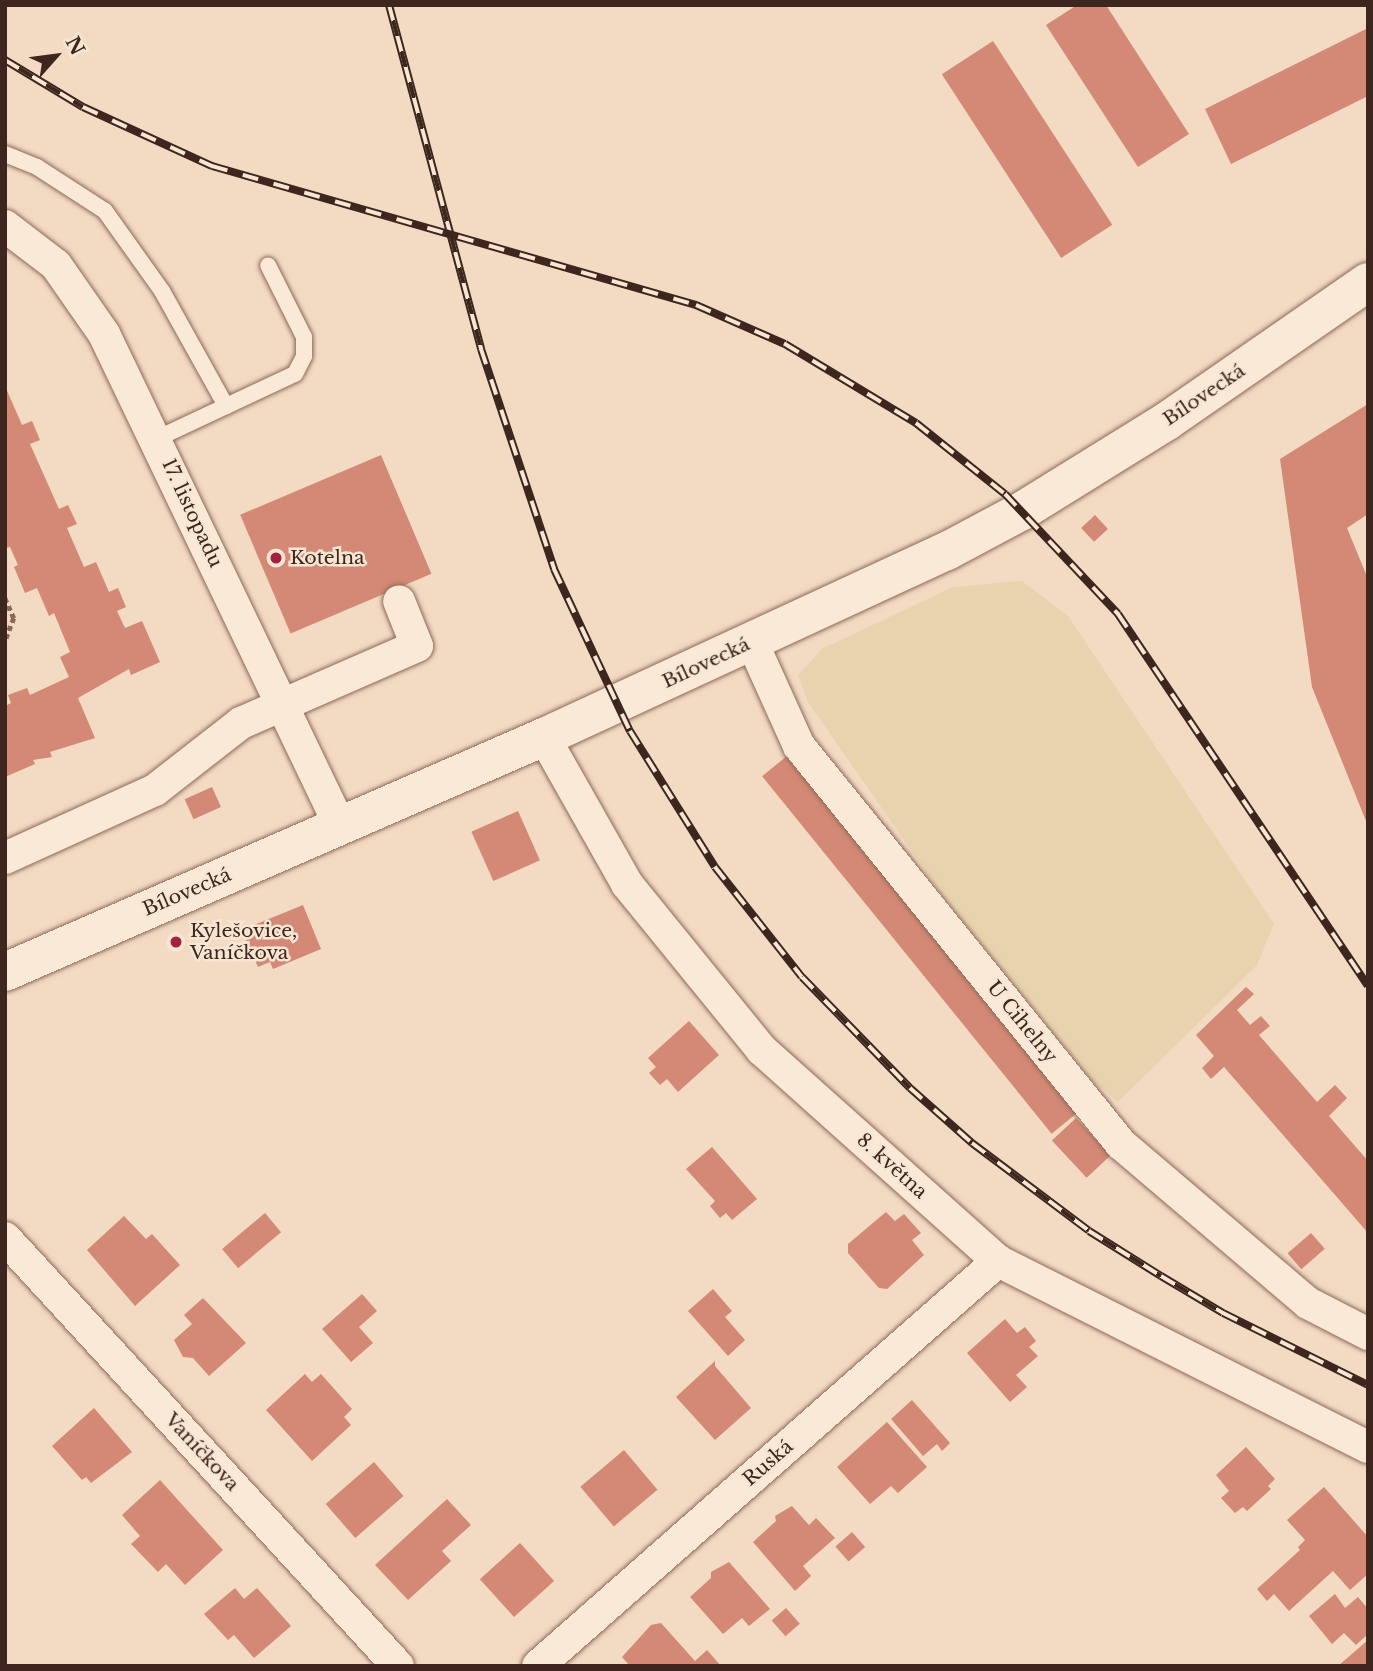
<!DOCTYPE html>
<meta charset="utf-8">
<style>
body{margin:0}
#map{position:relative;width:1373px;height:1671px;overflow:hidden;background:#f2dac3;font-family:"Libre Baskerville",serif}
div>[style]{position:absolute}
.farmland>*{inset:0;background:#e8d3af}
.building>*{inset:0;background:#d38975;transform-origin:0 0}
.path>*{height:4.5px;margin-top:-2.25px;transform-origin:0;background:repeating-linear-gradient(90deg,#8e6958 0 5px,transparent 0 8.5px)}
.roads{filter:drop-shadow(0 0 2px #8e6958) drop-shadow(0 0 2px #8e6958)}
.service>*{height:16px;margin:-8px;padding:0 8px;transform-origin:8px;border-radius:8px;background:#fbe9d7}
.minor>*{height:32px;margin:-16px;padding:0 16px;transform-origin:16px;border-radius:16px;background:#fbe9d7}
.secondary>*{height:38px;margin:-19px;padding:0 19px;transform-origin:19px;border-radius:19px;background:#fbe9d7}
.rail>*{height:8px;margin-top:-4px;transform-origin:0;background:repeating-linear-gradient(90deg,#f8e6d3 0 16px,#3c261d 0 32px);box-sizing:border-box;border-block:2px solid #3c261d}
.dots>*{width:19px;height:19px;translate:-50% -50%;box-sizing:border-box;border:4px solid #f8e6d3;border-radius:50%}
span{translate:-50% -50%;white-space:nowrap;text-align:center;line-height:1.15;-webkit-text-stroke:5px #f8e6d3;paint-order:stroke}
.street-label{font-size:19px;color:#3c261d}
.poi-label{font-size:19px;color:#3c261d}
.left{translate:0 -50%;text-align:left}
.frame{position:absolute;inset:0;border:7px solid #3c261d;pointer-events:none}
.north{position:absolute;left:21px;top:21px;width:70px;height:70px;-webkit-text-stroke:5px #f8e6d3;paint-order:stroke;rotate:62deg;font-size:19px;font-weight:700;line-height:28px;text-align:center;color:#3c261d}
.north::after{content:'';display:block;margin:auto;width:24px;height:32px;background:#3c261d;clip-path:polygon(50% 0,100% 100%,50% 72%,0 100%)}
</style>
<div id="map">
<div class="farmland">
<i style="clip-path:polygon(1022px 581px,1068px 616px,1274px 924px,1257px 965px,1118px 1102px,1091px 1079px,940px 892px,808px 702px,798px 675px,822px 649px,953px 587px)"></i>
</div>
<div class="building">
<i style="clip-path:polygon(1077px 5px,1106px 5px,1189px 134px,1138px 167px,1046px 25px)"></i>
<i style="clip-path:polygon(1368px 28px,1368px 96px,1231px 164px,1205px 109px)"></i>
<i style="left:993px;top:41px;width:219px;height:61px;rotate:57deg"></i>
<i style="clip-path:polygon(5px 386px,22px 425px,32px 421px,40px 440px,30px 444px,59px 509px,68px 505px,77px 524px,67px 528px,84px 567px,96px 562px,109px 592px,118px 588px,126px 607px,117px 611px,125px 628px,142px 621px,160px 662px,131px 675px,129px 669px,78px 698px,95px 738px,50px 752px,52px 757px,33px 760px,35px 764px,5px 777px,5px 706px,11px 703px,8px 695px,27px 688px,30px 695px,69px 677px,60px 657px,70px 652px,54px 613px,49px 616px,37px 588px,25px 593px,14px 567px,18px 565px,10px 547px,5px 548px)"></i>
<i style="clip-path:polygon(1368px 404px,1368px 514px,1347px 528px,1368px 579px,1368px 826px,1312px 687px,1280px 459px)"></i>
<i style="left:381px;top:455px;width:129px;height:153px;rotate:67deg"></i>
<i style="left:1095px;top:515px;width:19px;height:19px;rotate:47deg"></i>
<i style="left:787px;top:756px;width:460px;height:32px;rotate:51deg"></i>
<i style="left:212px;top:787px;width:22px;height:30px;rotate:66deg"></i>
<i style="left:518px;top:811px;width:54px;height:51px;rotate:66deg"></i>
<i style="clip-path:polygon(303px 905px,321px 949px,273px 969px,270px 962px,258px 967px,246px 939px,257px 934px,254px 925px)"></i>
<i style="clip-path:polygon(1246px 987px,1254px 994px,1237px 1010px,1250px 1025px,1261px 1016px,1270px 1026px,1259px 1035px,1317px 1102px,1335px 1085px,1347px 1098px,1329px 1116px,1368px 1161px,1368px 1233px,1224px 1067px,1211px 1079px,1202px 1068px,1214px 1056px,1196px 1035px)"></i>
<i style="clip-path:polygon(689px 1021px,719px 1055px,678px 1092px,667px 1079px,660px 1085px,649px 1073px,656px 1067px,648px 1058px)"></i>
<i style="left:1076px;top:1118px;width:51px;height:33px;rotate:47deg"></i>
<i style="clip-path:polygon(712px 1147px,757px 1199px,732px 1220px,726px 1213px,720px 1218px,710px 1206px,715px 1201px,686px 1169px)"></i>
<i style="clip-path:polygon(886px 1212px,895px 1221px,904px 1214px,921px 1233px,912px 1240px,924px 1255px,887px 1289px,879px 1288px,848px 1253px,848px 1244px)"></i>
<i style="left:265px;top:1213px;width:25px;height:56px;rotate:50deg"></i>
<i style="clip-path:polygon(124px 1216px,146px 1239px,152px 1234px,180px 1265px,135px 1306px,87px 1250px)"></i>
<i style="left:1311px;top:1233px;width:21px;height:31px;rotate:49deg"></i>
<i style="clip-path:polygon(713px 1289px,732px 1311px,725px 1317px,745px 1340px,728px 1356px,688px 1311px)"></i>
<i style="clip-path:polygon(362px 1294px,377px 1311px,359px 1327px,373px 1343px,351px 1362px,322px 1329px)"></i>
<i style="clip-path:polygon(203px 1298px,246px 1343px,209px 1376px,193px 1358px,183px 1357px,174px 1340px,192px 1324px,184px 1315px)"></i>
<i style="clip-path:polygon(1005px 1319px,1017px 1333px,1025px 1327px,1036px 1341px,1029px 1347px,1038px 1356px,1016px 1375px,1027px 1387px,1010px 1402px,967px 1353px)"></i>
<i style="clip-path:polygon(715px 1361px,715px 1366px,751px 1408px,715px 1440px,676px 1397px)"></i>
<i style="clip-path:polygon(305px 1374px,312px 1382px,321px 1374px,352px 1409px,344px 1417px,351px 1425px,312px 1461px,266px 1410px)"></i>
<i style="clip-path:polygon(912px 1400px,950px 1443px,942px 1451px,937px 1444px,923px 1456px,891px 1419px)"></i>
<i style="clip-path:polygon(94px 1408px,132px 1452px,91px 1483px,86px 1477px,82px 1480px,52px 1446px)"></i>
<i style="clip-path:polygon(887px 1422px,927px 1467px,898px 1493px,891px 1486px,870px 1504px,837px 1467px)"></i>
<i style="clip-path:polygon(1246px 1447px,1275px 1479px,1268px 1486px,1271px 1489px,1247px 1511px,1243px 1507px,1235px 1513px,1221px 1498px,1229px 1491px,1216px 1475px)"></i>
<i style="left:624px;top:1450px;width:52px;height:57px;rotate:50deg"></i>
<i style="left:374px;top:1462px;width:45px;height:64px;rotate:49deg"></i>
<i style="clip-path:polygon(160px 1480px,223px 1550px,185px 1585px,166px 1564px,158px 1572px,131px 1544px,140px 1536px,122px 1515px)"></i>
<i style="clip-path:polygon(1324px 1487px,1368px 1537px,1368px 1574px,1350px 1590px,1333px 1571px,1289px 1611px,1274px 1594px,1267px 1601px,1257px 1589px,1300px 1550px,1298px 1547px,1305px 1540px,1287px 1520px)"></i>
<i style="clip-path:polygon(447px 1499px,471px 1525px,442px 1551px,451px 1561px,408px 1600px,375px 1565px)"></i>
<i style="clip-path:polygon(792px 1506px,809px 1525px,816px 1518px,835px 1538px,803px 1566px,811px 1576px,795px 1591px,753px 1542px,776px 1521px,775px 1516px)"></i>
<i style="left:852px;top:1532px;width:20px;height:22px;rotate:49deg"></i>
<i style="left:520px;top:1543px;width:51px;height:54px;rotate:48deg"></i>
<i style="clip-path:polygon(729px 1562px,770px 1609px,749px 1626px,742px 1618px,723px 1634px,690px 1597px,711px 1578px,711px 1572px)"></i>
<i style="clip-path:polygon(235px 1588px,244px 1599px,257px 1588px,291px 1626px,254px 1658px,234px 1635px,228px 1640px,204px 1614px)"></i>
<i style="clip-path:polygon(1335px 1594px,1345px 1608px,1358px 1597px,1368px 1609px,1368px 1634px,1356px 1645px,1344px 1633px,1332px 1644px,1309px 1616px)"></i>
<i style="left:786px;top:1608px;width:21px;height:19px;rotate:49deg"></i>
<i style="clip-path:polygon(661px 1623px,695px 1661px,707px 1650px,721px 1666px,630px 1666px,622px 1657px,651px 1625px)"></i>
<i style="clip-path:polygon(1368px 1640px,1368px 1666px,1338px 1666px)"></i>
</div>
<div class="path">
<i style="left:5px;top:598px;width:22px;rotate:66deg"></i>
<i style="left:14px;top:618px;width:25px;rotate:111deg"></i>
</div>
<div class="roads">
<div class="service">
<i style="left:5px;top:154px;width:35px;rotate:22deg"></i>
<i style="left:37px;top:167px;width:81px;rotate:32.9deg"></i>
<i style="left:105px;top:211px;width:98px;rotate:54.5deg"></i>
<i style="left:162px;top:291px;width:132px;rotate:60.9deg"></i>
<i style="left:156px;top:439px;width:153px;rotate:-25.1deg"></i>
<i style="left:295px;top:374px;width:20px;rotate:-63deg"></i>
<i style="left:304px;top:356px;width:19px;rotate:-90deg"></i>
<i style="left:304px;top:337px;width:80px;rotate:-116.6deg"></i>
</div>
<div class="minor">
<i style="left:5px;top:226px;width:64px;rotate:37.4deg"></i>
<i style="left:56px;top:265px;width:84px;rotate:55.2deg"></i>
<i style="left:104px;top:334px;width:546px;rotate:64.37deg"></i>
<i style="left:752px;top:642px;width:114px;rotate:65.7deg"></i>
<i style="left:799px;top:746px;width:512px;rotate:51.03deg"></i>
<i style="left:1121px;top:1144px;width:245px;rotate:40.4deg"></i>
<i style="left:1308px;top:1303px;width:68px;rotate:27.3deg"></i>
<i style="left:544px;top:737px;width:169px;rotate:60.5deg"></i>
<i style="left:627px;top:884px;width:214px;rotate:50.9deg"></i>
<i style="left:762px;top:1050px;width:317px;rotate:41.8deg"></i>
<i style="left:998px;top:1261px;width:414px;rotate:26.7deg"></i>
<i style="left:5px;top:858px;width:165px;rotate:-24.4deg"></i>
<i style="left:155px;top:790px;width:109px;rotate:-37.9deg"></i>
<i style="left:241px;top:723px;width:192px;rotate:-23.6deg"></i>
<i style="left:417px;top:646px;width:48px;rotate:-111.8deg"></i>
<i style="left:5px;top:1238px;width:581px;rotate:47.44deg"></i>
<i style="left:538px;top:1666px;width:613px;rotate:-41.36deg"></i>
</div>
<div class="secondary">
<i style="left:5px;top:972px;width:588px;rotate:-23.56deg"></i>
<i style="left:544px;top:737px;width:444px;rotate:-24.8deg"></i>
<i style="left:947px;top:551px;width:85px;rotate:-28.1deg"></i>
<i style="left:1022px;top:511px;width:171px;rotate:-31.8deg"></i>
<i style="left:1167px;top:421px;width:244px;rotate:-34.7deg"></i>
</div>
</div>
<div class="rail">
<i style="left:389px;top:5px;width:356px;rotate:75deg"></i>
<i style="left:481px;top:349px;width:232px;rotate:71.6deg"></i>
<i style="left:554px;top:569px;width:179px;rotate:64.9deg"></i>
<i style="left:630px;top:731px;width:160px;rotate:58deg"></i>
<i style="left:715px;top:867px;width:140px;rotate:51.7deg"></i>
<i style="left:802px;top:977px;width:155px;rotate:45.8deg"></i>
<i style="left:910px;top:1088px;width:83px;rotate:41.6deg"></i>
<i style="left:972px;top:1143px;width:146px;rotate:36.9deg"></i>
<i style="left:1089px;top:1231px;width:85px;rotate:32deg"></i>
<i style="left:1161px;top:1276px;width:72px;rotate:30.8deg"></i>
<i style="left:1223px;top:1313px;width:162px;rotate:26.4deg"></i>
<i style="left:5px;top:60px;width:91px;rotate:31.1deg"></i>
<i style="left:83px;top:107px;width:142px;rotate:24.6deg"></i>
<i style="left:212px;top:166px;width:504px;rotate:16.02deg"></i>
<i style="left:696px;top:305px;width:97px;rotate:23.7deg"></i>
<i style="left:785px;top:344px;width:153px;rotate:31.1deg"></i>
<i style="left:916px;top:423px;width:114px;rotate:38.6deg"></i>
<i style="left:1005px;top:494px;width:165px;rotate:46.7deg"></i>
<i style="left:1118px;top:614px;width:448px;rotate:56.1deg"></i>
</div>
<div class="dots">
<i style="left:276px;top:558px;background:#a2223e"></i>
<i style="left:176px;top:942px;background:#a2223e"></i>
</div>
<div class="street-label">
<span style="left:1204px;top:395px;rotate:-34deg">Bílovecká</span>
<span style="left:192px;top:513px;rotate:65deg">17. listopadu</span>
<span style="left:706px;top:663px;rotate:-25deg">Bílovecká</span>
<span style="left:187px;top:892px;rotate:-23deg">Bílovecká</span>
<span style="left:1022px;top:1022px;rotate:51deg">U Cihelny</span>
<span style="left:892px;top:1166px;rotate:42deg">8. května</span>
<span style="left:202px;top:1452px;rotate:47deg">Vaníčkova</span>
<span style="left:768px;top:1463px;rotate:-41deg">Ruská</span>
</div>
<div class="poi-label">
<span class="left" style="left:290px;top:558px">Kotelna</span>
<span class="left" style="left:190px;top:942px">Kylešovice,<br>Vaníčkova</span>
</div>
<div class="frame"></div>
<div class="north">N</div>
</div>
